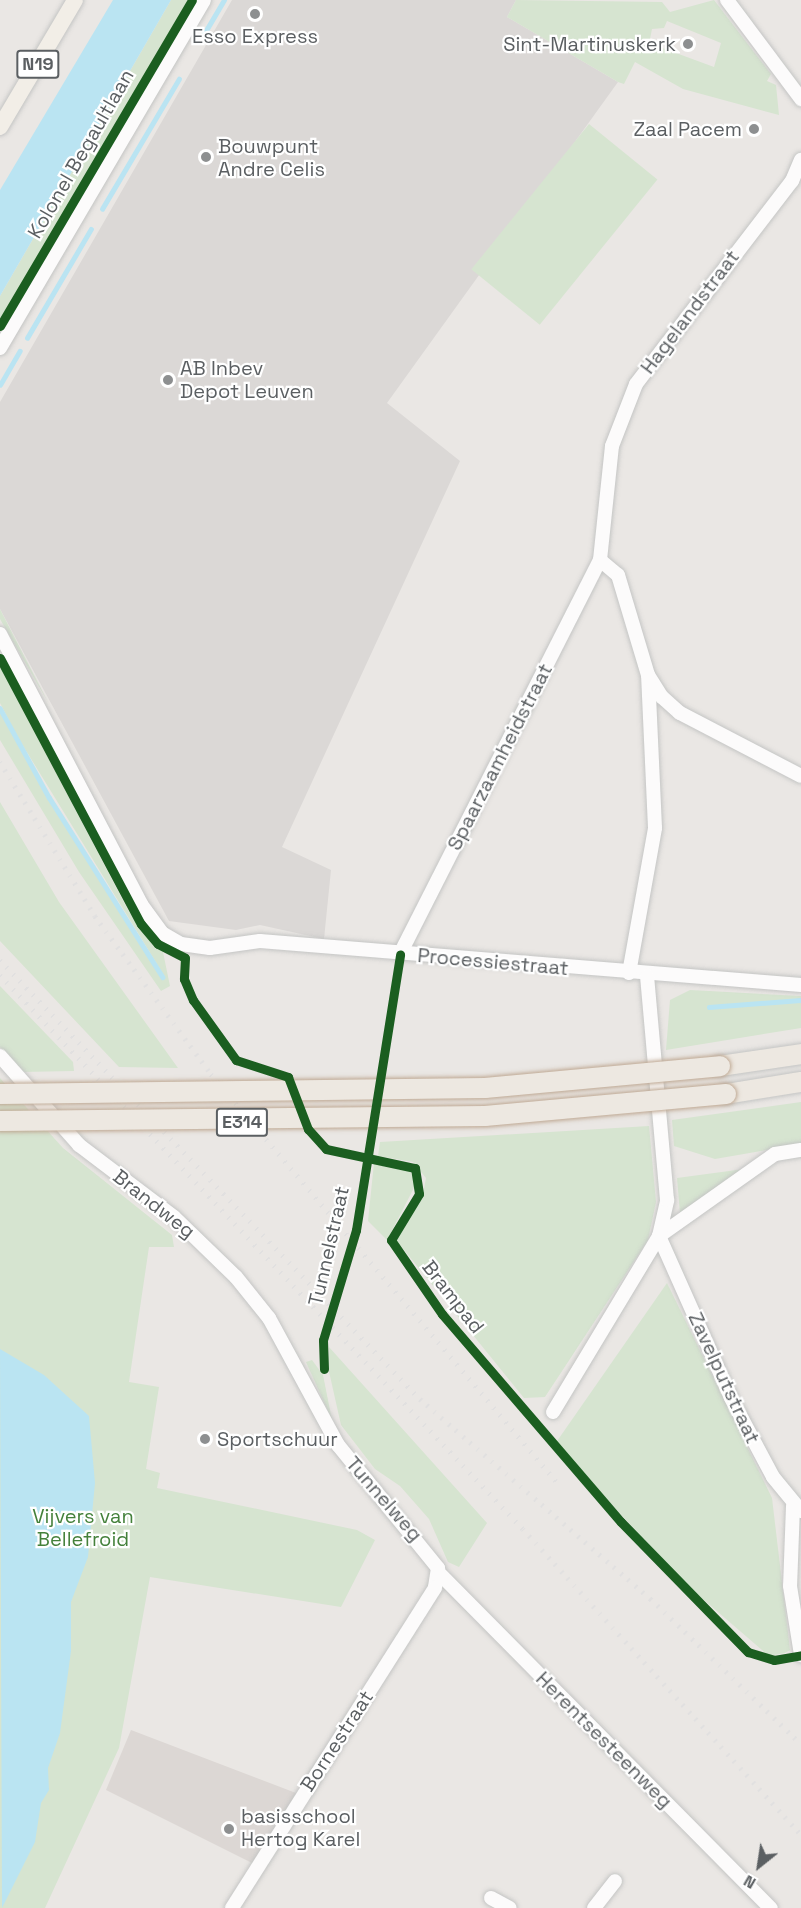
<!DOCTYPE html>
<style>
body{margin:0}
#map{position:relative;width:801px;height:1908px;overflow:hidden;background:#eae7e4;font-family:"Space Grotesk",sans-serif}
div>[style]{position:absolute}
.industrial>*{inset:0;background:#dbd8d6}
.education>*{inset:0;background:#dcd7d4}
.green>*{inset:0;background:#d6e4d0;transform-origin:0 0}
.water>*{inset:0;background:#bae4f2}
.stream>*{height:4.5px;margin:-2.25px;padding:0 2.25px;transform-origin:2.25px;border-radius:2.25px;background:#bae4f2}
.roads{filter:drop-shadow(0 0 2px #c4c5c4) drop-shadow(0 0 2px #c4c5c4)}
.minor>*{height:14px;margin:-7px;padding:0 7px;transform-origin:7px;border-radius:7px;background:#fcfbfb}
.major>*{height:16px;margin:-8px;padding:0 8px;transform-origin:8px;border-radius:8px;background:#f2eee7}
.highway>*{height:20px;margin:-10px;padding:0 10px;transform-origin:10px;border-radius:10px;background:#ede8e1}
.rail>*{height:4.5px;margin-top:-2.25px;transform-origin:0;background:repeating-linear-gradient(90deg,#e1e0e0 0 1.5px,transparent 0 9.5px)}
.bridges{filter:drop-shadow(0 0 2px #bfa994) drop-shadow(0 0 2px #bfa994)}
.highway-bridge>*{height:20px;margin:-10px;padding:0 10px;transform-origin:10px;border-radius:10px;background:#ede8e1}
.cycleway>*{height:9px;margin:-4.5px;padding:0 4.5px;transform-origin:4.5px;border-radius:4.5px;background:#1b5e20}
.dots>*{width:16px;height:16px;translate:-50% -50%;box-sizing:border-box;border:3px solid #fff;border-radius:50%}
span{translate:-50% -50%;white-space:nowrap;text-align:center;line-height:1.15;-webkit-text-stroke:4.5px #fff;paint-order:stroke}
.shield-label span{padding:2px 4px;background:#fff;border:2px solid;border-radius:4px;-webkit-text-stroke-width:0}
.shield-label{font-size:18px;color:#5b5f62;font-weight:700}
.poi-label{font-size:20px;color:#5b5f62}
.right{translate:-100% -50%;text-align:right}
.left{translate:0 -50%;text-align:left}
.street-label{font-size:20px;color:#5b5f62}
.park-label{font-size:20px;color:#44813b}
.north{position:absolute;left:729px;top:1836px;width:60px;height:60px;-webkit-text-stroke:4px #fff;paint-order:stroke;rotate:210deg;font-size:16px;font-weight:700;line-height:24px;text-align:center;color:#5b5f62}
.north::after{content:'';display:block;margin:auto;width:21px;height:27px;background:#5b5f62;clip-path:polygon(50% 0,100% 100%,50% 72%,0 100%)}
</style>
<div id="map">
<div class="industrial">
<i style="clip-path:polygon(232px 0,516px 0,507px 17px,618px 82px,387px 403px,460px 461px,282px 847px,331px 870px,324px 939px,260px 925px,236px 930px,169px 921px,0 609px,0 402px)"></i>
</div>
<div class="education">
<i style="clip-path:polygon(131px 1730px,296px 1793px,254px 1864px,106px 1790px)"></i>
</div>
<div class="green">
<i style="clip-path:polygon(171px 0,188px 0,0 320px,0 296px)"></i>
<i style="clip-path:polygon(evenodd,516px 0,662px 2px,670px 12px,714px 0,771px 74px,767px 81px,776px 85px,779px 115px,683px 89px,635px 62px,624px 84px,618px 82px,507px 17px,516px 0,667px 21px,721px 43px,714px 67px,657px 46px,650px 39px,652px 29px,664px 28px,667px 21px)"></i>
<i style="left:589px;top:124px;width:88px;height:187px;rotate:39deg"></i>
<i style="clip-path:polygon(0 609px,3px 615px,49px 704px,0 619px)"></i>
<i style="clip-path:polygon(0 666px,129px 912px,163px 952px,170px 986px,161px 991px,79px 872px,0 740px,0 710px,96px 875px,160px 974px,165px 977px,17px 736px,0 703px)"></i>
<i style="clip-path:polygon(0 802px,59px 902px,178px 1068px,119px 1067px,0 941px)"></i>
<i style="clip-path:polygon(0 986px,73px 1062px,74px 1071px,21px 1072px,0 1047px)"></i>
<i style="clip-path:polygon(690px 990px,801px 996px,801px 1028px,666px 1050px,670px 1000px)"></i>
<i style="clip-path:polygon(0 1078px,63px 1148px,172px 1235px,174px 1247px,149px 1247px,129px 1382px,159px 1387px,146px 1469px,160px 1473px,157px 1488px,357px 1530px,375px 1540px,341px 1607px,150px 1577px,119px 1748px,45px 1908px,0 1908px)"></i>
<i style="clip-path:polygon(801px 1102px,801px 1144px,715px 1159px,674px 1146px,672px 1120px)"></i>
<i style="clip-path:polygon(649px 1126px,656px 1202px,648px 1240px,545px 1397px,524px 1398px,396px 1240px,422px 1199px,426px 1178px,413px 1162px,378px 1156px,380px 1142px)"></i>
<i style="clip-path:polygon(374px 1163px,408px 1169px,417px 1182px,387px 1240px,368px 1221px)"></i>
<i style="clip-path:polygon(744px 1169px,680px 1213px,677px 1178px)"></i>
<i style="clip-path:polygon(667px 1283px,772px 1498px,790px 1650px,785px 1653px,769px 1656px,689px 1587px,555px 1444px)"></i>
<i style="clip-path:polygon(329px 1347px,487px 1523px,459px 1567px,448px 1562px,429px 1519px,400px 1486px,375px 1469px,341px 1425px,328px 1367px)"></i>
<i style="clip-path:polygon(312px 1360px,323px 1375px,332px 1420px,306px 1362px)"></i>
</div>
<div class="water">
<i style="clip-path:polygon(113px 0,171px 0,0 296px,0 190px)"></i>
<i style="clip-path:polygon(0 1349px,44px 1375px,89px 1416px,95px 1483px,88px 1557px,71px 1602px,71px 1651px,60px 1733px,48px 1768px,49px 1790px,41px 1803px,35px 1842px,2px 1908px)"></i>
</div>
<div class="stream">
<i style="left:201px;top:39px;width:45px;rotate:-59.5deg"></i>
<i style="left:102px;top:209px;width:151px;rotate:-59.4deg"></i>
<i style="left:27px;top:338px;width:126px;rotate:-59.6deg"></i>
<i style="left:0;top:385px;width:39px;rotate:-60deg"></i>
<i style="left:0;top:708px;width:102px;rotate:61.2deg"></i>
<i style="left:49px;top:797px;width:213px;rotate:57.7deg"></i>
<i style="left:709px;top:1007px;width:92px;rotate:-4.4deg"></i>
</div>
<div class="roads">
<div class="minor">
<i style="left:727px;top:0;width:124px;rotate:53.2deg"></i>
<i style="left:0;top:348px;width:403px;rotate:-59.6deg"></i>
<i style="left:600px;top:560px;width:23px;rotate:40deg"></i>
<i style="left:618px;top:575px;width:104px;rotate:73.3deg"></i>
<i style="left:648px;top:675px;width:26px;rotate:58deg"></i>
<i style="left:662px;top:697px;width:24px;rotate:42deg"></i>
<i style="left:680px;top:713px;width:136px;rotate:27.5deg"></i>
<i style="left:0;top:634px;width:305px;rotate:62.4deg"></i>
<i style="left:141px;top:904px;width:36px;rotate:54deg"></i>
<i style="left:162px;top:933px;width:22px;rotate:30deg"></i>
<i style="left:181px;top:944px;width:29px;rotate:8deg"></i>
<i style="left:210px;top:948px;width:50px;rotate:-8deg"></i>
<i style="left:260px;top:941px;width:543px;rotate:4.65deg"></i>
<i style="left:400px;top:954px;width:442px;rotate:-63.1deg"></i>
<i style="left:600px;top:560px;width:115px;rotate:-84deg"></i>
<i style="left:612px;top:446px;width:66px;rotate:-68.8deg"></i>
<i style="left:636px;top:384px;width:256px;rotate:-52.5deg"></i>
<i style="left:792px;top:181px;width:23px;rotate:-67deg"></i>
<i style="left:629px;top:973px;width:147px;rotate:-79.8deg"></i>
<i style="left:655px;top:828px;width:153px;rotate:-92.6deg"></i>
<i style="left:0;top:1056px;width:119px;rotate:48.4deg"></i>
<i style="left:79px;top:1145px;width:119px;rotate:37.2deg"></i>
<i style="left:174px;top:1217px;width:86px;rotate:44.1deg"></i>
<i style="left:236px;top:1277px;width:53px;rotate:51.2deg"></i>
<i style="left:269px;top:1318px;width:145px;rotate:61.5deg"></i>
<i style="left:338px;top:1445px;width:159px;rotate:50.9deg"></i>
<i style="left:438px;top:1568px;width:20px;rotate:99deg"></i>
<i style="left:435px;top:1588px;width:379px;rotate:122.4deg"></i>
<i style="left:659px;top:1236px;width:177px;rotate:66deg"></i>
<i style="left:731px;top:1398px;width:89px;rotate:62deg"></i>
<i style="left:773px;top:1477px;width:44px;rotate:50.5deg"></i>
<i style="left:659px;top:1236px;width:142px;rotate:-35.3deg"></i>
<i style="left:775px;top:1154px;width:26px;rotate:-9deg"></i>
<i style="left:553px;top:1412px;width:205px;rotate:-58.9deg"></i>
<i style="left:659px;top:1236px;width:37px;rotate:-77deg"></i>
<i style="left:667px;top:1200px;width:225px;rotate:-95.1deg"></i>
<i style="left:793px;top:1506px;width:80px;rotate:92.1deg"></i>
<i style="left:790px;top:1586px;width:70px;rotate:80.9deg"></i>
<i style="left:438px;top:1572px;width:473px;rotate:45.3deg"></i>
<i style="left:491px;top:1898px;width:21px;rotate:28deg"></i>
<i style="left:594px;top:1908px;width:34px;rotate:-52deg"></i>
</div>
<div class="major">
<i style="left:0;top:127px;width:147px;rotate:-59.4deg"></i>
</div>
<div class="highway">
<i style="left:720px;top:1066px;width:82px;rotate:-8.4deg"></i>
<i style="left:726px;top:1094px;width:76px;rotate:-9.1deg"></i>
</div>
</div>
<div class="rail">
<i style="left:0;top:762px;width:181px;rotate:58.3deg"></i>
<i style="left:95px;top:916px;width:196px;rotate:53.7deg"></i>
<i style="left:211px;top:1074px;width:541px;rotate:49.72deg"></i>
<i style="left:0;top:960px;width:608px;rotate:46.27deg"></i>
<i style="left:420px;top:1399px;width:306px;rotate:40.9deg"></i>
<i style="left:651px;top:1599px;width:209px;rotate:44deg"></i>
<i style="left:0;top:975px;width:762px;rotate:46.65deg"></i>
<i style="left:523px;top:1529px;width:413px;rotate:47.7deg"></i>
</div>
<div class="bridges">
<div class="highway-bridge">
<i style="left:0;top:1094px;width:485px;rotate:-0.7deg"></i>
<i style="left:485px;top:1088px;width:236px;rotate:-5.3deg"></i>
<i style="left:0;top:1121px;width:485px;rotate:-0.6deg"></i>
<i style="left:485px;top:1116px;width:242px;rotate:-5.2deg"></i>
</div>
</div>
<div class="cycleway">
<i style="left:0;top:326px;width:378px;rotate:-59.5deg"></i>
<i style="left:0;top:658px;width:301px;rotate:62.1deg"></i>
<i style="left:141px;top:924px;width:26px;rotate:50deg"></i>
<i style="left:158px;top:944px;width:30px;rotate:27deg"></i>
<i style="left:185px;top:958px;width:21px;rotate:93deg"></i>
<i style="left:184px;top:979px;width:23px;rotate:67deg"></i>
<i style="left:193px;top:1000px;width:74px;rotate:54.4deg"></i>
<i style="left:236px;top:1060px;width:55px;rotate:18.1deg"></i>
<i style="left:288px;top:1077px;width:56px;rotate:69deg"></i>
<i style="left:308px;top:1129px;width:27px;rotate:48deg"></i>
<i style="left:326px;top:1149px;width:91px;rotate:12.1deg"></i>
<i style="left:415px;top:1168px;width:26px;rotate:81deg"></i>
<i style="left:419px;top:1194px;width:54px;rotate:121.3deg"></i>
<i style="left:391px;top:1240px;width:90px;rotate:55.4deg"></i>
<i style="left:442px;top:1314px;width:274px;rotate:49.3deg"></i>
<i style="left:621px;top:1522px;width:182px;rotate:45.7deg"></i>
<i style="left:748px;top:1652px;width:27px;rotate:17deg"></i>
<i style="left:774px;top:1660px;width:27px;rotate:-10deg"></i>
<i style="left:324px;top:1369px;width:29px;rotate:-92deg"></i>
<i style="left:323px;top:1340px;width:115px;rotate:-73.3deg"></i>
<i style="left:356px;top:1230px;width:279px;rotate:-80.9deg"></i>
</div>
<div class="dots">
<i style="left:255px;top:14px;background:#8d8f90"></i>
<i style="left:688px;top:44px;background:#8d8f90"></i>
<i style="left:754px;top:129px;background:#8d8f90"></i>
<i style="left:206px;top:157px;background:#8d8f90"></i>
<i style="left:168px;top:380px;background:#8d8f90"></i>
<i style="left:205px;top:1439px;background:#8d8f90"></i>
<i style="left:229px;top:1829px;background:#8d8f90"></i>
</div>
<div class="shield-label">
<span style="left:38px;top:64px">N19</span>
<span style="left:242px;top:1122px">E314</span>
</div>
<div class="poi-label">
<span style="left:255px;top:36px">Esso Express</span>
<span class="right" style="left:676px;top:44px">Sint-Martinuskerk</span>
<span class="right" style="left:742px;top:129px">Zaal Pacem</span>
<span class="left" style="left:218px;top:158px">Bouwpunt<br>Andre Celis</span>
<span class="left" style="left:180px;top:380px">AB Inbev<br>Depot Leuven</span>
<span class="left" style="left:217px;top:1439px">Sportschuur</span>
<span class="left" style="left:241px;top:1828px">basisschool<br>Hertog Karel</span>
</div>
<div class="street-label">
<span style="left:81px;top:154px;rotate:-60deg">Kolonel Begaultlaan</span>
<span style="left:690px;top:312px;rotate:-53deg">Hagelandstraat</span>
<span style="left:500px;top:757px;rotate:-63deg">Spaarzaamheidstraat</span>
<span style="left:493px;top:962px;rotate:5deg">Processiestraat</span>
<span style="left:154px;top:1204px;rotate:38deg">Brandweg</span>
<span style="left:329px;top:1246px;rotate:-77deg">Tunnelstraat</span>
<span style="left:453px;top:1297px;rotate:52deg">Brampad</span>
<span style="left:724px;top:1378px;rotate:65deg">Zavelputstraat</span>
<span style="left:384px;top:1499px;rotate:49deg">Tunnelweg</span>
<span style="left:604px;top:1740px;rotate:45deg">Herentsesteenweg</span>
<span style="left:337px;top:1741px;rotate:-57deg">Bornestraat</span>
</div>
<div class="park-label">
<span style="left:83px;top:1528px">Vijvers van<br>Bellefroid</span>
</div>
<div class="north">N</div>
</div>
